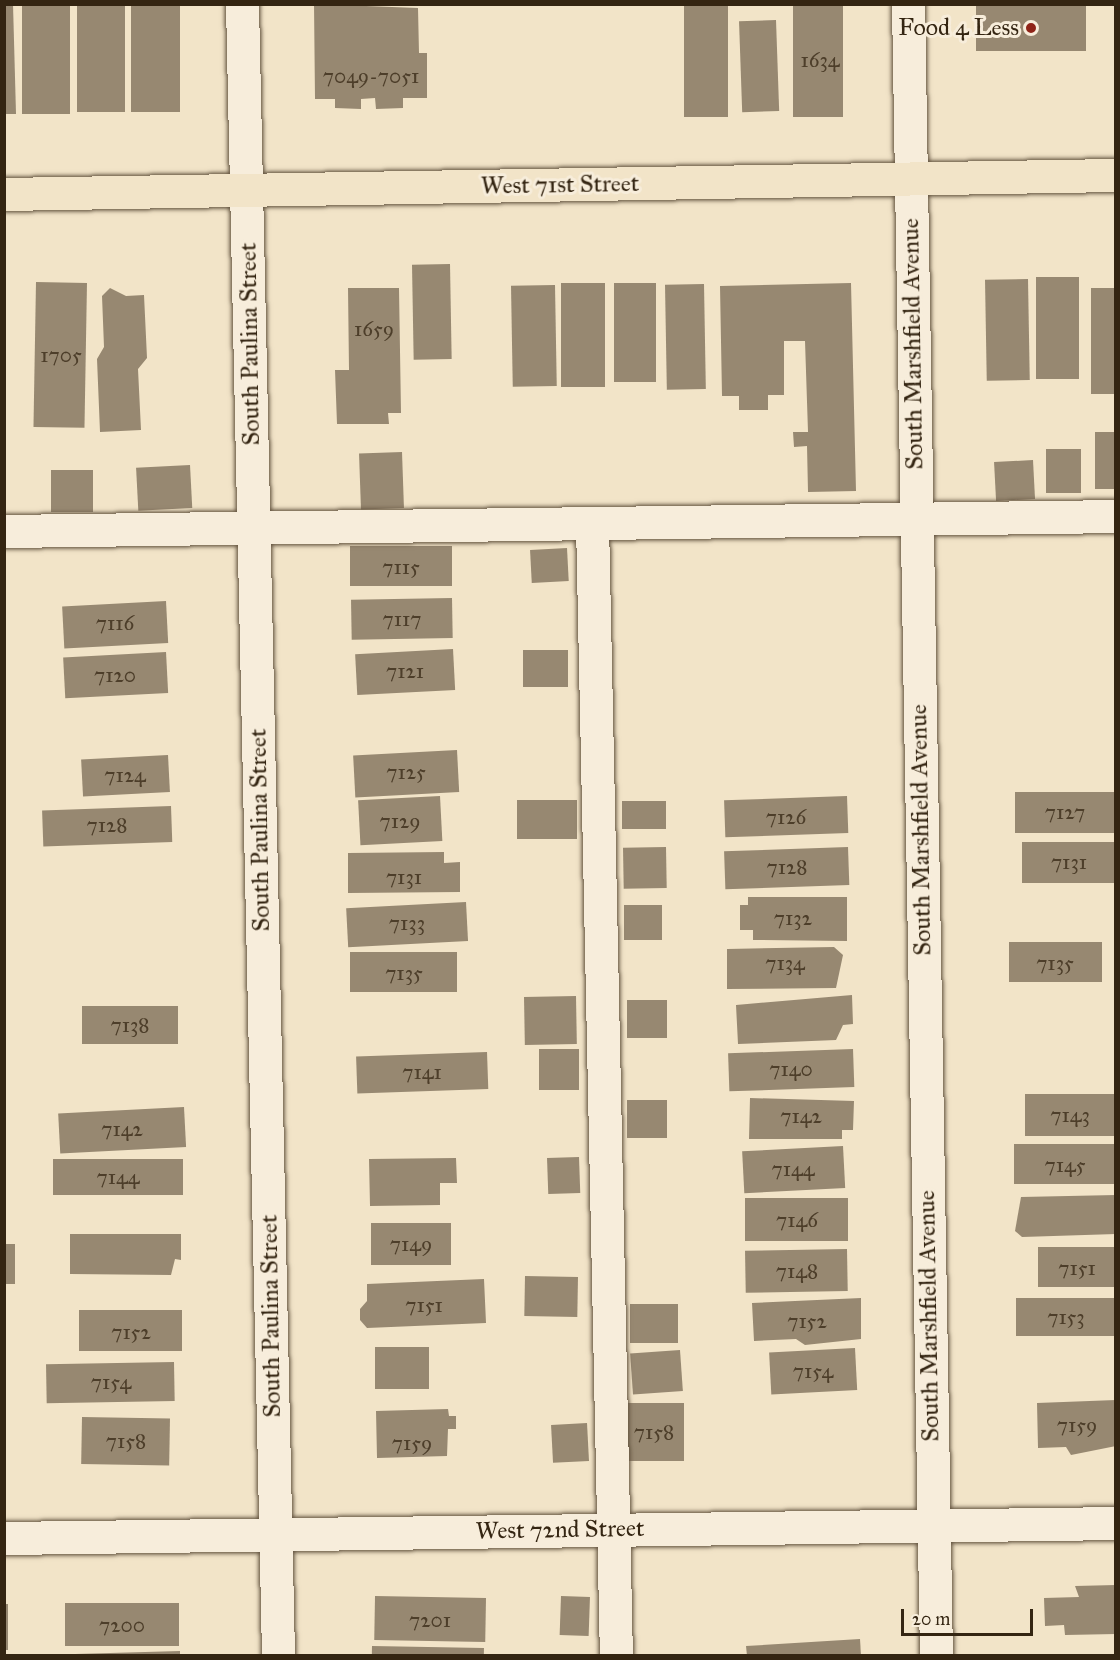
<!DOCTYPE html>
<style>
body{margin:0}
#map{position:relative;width:1120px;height:1660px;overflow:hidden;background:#f2e4c8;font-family:"IM FELL Great Primer",serif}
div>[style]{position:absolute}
.building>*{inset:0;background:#978871;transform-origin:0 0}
.roads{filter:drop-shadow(0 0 2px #645540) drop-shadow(0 0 2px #645540)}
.minor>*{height:33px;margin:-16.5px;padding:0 16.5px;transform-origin:16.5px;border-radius:16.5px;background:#f7eddb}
.major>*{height:33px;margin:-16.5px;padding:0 16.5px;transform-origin:16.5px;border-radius:16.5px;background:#f2e4c8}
.dots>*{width:16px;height:16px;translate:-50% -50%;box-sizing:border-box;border:3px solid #f7eddb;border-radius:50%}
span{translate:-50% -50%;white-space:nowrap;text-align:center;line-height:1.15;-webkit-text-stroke:6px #f7eddb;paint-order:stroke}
.number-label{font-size:21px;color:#4d3e2a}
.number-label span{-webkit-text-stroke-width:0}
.poi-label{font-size:24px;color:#342512}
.right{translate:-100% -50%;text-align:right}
.street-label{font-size:24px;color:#342512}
.frame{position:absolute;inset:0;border:6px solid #342512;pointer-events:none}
.scale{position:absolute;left:901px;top:1609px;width:132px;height:27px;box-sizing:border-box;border:3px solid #342512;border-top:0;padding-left:8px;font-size:18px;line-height:21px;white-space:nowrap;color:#342512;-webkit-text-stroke:4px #f7eddb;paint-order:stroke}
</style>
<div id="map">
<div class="building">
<i style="clip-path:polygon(4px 4px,13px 4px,16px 114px,4px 114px)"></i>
<i style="left:22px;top:4px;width:48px;height:110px"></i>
<i style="left:77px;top:4px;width:48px;height:108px"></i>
<i style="left:131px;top:4px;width:49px;height:108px"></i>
<i style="clip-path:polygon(314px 4px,418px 8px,419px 53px,427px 53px,427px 98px,403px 98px,403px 108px,376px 109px,375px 98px,361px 99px,361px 109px,335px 108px,335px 99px,315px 99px)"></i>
<i style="left:684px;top:4px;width:44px;height:113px"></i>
<i style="left:793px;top:4px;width:50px;height:113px"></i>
<i style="left:976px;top:4px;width:110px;height:47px"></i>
<i style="left:776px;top:20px;width:91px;height:37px;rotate:88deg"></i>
<i style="left:450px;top:264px;width:95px;height:38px;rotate:89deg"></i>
<i style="left:1036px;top:277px;width:43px;height:102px"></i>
<i style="left:1028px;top:279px;width:101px;height:43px;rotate:89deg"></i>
<i style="left:36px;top:282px;width:51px;height:145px;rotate:1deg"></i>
<i style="left:561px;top:283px;width:44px;height:104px"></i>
<i style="left:614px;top:283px;width:42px;height:99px"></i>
<i style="clip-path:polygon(851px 283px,856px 491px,808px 492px,807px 446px,794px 447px,793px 432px,808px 432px,805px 341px,784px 341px,784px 395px,768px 395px,768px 410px,739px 410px,739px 396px,722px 396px,720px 286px)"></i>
<i style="left:704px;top:284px;width:105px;height:39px;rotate:89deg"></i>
<i style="left:555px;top:285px;width:101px;height:44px;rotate:89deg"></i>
<i style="clip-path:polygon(110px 288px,126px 296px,144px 295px,147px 358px,138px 369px,141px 430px,100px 432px,97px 359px,104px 347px,102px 296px)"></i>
<i style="clip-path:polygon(348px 288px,399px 288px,401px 413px,388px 413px,389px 424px,337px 424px,335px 370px,349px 370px)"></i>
<i style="left:1091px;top:288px;width:25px;height:106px"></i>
<i style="left:1116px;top:432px;width:57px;height:21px;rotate:90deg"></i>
<i style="left:1046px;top:449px;width:35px;height:44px"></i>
<i style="left:402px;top:452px;width:56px;height:43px;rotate:88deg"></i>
<i style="left:1033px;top:460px;width:39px;height:39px;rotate:87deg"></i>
<i style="left:190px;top:465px;width:43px;height:54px;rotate:87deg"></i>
<i style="left:51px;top:470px;width:42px;height:42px"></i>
<i style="left:452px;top:546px;width:40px;height:102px;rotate:90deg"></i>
<i style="left:567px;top:548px;width:33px;height:37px;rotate:87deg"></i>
<i style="left:452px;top:598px;width:40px;height:101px;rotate:89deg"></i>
<i style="left:166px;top:601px;width:42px;height:104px;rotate:87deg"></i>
<i style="left:453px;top:649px;width:41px;height:98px;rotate:87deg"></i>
<i style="left:523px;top:650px;width:45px;height:37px"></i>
<i style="left:166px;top:652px;width:41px;height:103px;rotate:87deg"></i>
<i style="left:457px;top:750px;width:42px;height:104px;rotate:87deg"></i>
<i style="left:168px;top:755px;width:37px;height:87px;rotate:87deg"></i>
<i style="left:1015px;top:792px;width:101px;height:41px"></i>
<i style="left:440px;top:796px;width:45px;height:82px;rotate:87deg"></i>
<i style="left:847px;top:796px;width:37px;height:123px;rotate:88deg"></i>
<i style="left:517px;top:800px;width:60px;height:39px"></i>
<i style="left:666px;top:801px;width:28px;height:44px;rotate:90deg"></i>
<i style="left:171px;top:806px;width:36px;height:129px;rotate:88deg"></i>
<i style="left:1022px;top:842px;width:94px;height:41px"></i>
<i style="left:666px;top:847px;width:41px;height:43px;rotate:89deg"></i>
<i style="left:848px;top:847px;width:38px;height:124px;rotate:88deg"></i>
<i style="clip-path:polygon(444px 852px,444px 863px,460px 862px,460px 892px,348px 893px,348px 853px)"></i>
<i style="clip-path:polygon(748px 897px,847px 897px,847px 941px,753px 940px,753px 930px,740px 930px,740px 905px,748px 905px)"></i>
<i style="left:466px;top:902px;width:39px;height:120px;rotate:87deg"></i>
<i style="left:624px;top:905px;width:38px;height:35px"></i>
<i style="left:1102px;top:942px;width:40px;height:93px;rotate:90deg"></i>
<i style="clip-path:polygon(834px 947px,843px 955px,836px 988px,727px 989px,727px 949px)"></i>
<i style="left:457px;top:952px;width:40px;height:107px;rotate:90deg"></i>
<i style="clip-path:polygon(852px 995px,853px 1024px,843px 1025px,836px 1040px,738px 1044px,736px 1005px)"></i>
<i style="left:576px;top:996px;width:48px;height:52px;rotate:89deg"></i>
<i style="left:667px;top:1000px;width:38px;height:40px;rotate:90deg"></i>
<i style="left:82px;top:1006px;width:96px;height:38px"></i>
<i style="left:579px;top:1049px;width:41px;height:40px;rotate:90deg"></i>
<i style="left:853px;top:1049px;width:38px;height:125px;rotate:88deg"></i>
<i style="left:487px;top:1052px;width:37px;height:131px;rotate:88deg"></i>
<i style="left:1025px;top:1094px;width:91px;height:42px"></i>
<i style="clip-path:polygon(750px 1098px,854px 1101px,853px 1130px,842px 1130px,842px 1139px,749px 1139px)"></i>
<i style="left:627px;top:1100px;width:40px;height:38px"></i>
<i style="left:184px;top:1107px;width:40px;height:126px;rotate:87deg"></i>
<i style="left:1116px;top:1144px;width:40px;height:102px;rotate:90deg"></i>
<i style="left:843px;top:1146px;width:42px;height:101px;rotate:87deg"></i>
<i style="left:579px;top:1157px;width:36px;height:32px;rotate:88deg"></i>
<i style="clip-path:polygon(456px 1158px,457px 1183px,440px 1183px,440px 1205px,370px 1206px,369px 1159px)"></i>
<i style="left:53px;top:1159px;width:130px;height:36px"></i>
<i style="clip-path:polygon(1116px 1195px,1116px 1234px,1022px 1237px,1015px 1231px,1021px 1197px)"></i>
<i style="left:848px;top:1198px;width:43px;height:103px;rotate:90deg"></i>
<i style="left:371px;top:1223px;width:80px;height:42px"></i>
<i style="clip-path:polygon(70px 1234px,181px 1234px,181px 1260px,175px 1259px,171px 1275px,70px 1274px)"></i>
<i style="left:4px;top:1244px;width:11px;height:40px"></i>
<i style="left:1116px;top:1247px;width:40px;height:78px;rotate:90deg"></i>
<i style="left:847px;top:1249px;width:42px;height:102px;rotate:89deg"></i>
<i style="left:525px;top:1276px;width:53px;height:40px;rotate:1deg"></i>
<i style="clip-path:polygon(484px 1279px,486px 1323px,367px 1328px,360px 1320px,360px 1309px,367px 1301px,367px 1284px)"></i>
<i style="clip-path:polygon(861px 1298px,861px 1339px,805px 1345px,796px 1339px,754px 1341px,752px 1303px)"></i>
<i style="left:1016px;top:1298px;width:100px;height:38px"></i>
<i style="left:678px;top:1304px;width:39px;height:48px;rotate:90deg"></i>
<i style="left:182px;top:1310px;width:41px;height:103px;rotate:90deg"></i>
<i style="left:375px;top:1347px;width:54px;height:42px"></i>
<i style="left:855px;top:1348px;width:42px;height:86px;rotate:87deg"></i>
<i style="left:680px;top:1350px;width:41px;height:50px;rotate:86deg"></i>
<i style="left:174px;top:1362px;width:39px;height:128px;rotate:89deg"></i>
<i style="clip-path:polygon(1116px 1400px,1116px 1446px,1071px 1455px,1066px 1447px,1038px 1448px,1037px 1403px)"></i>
<i style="left:624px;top:1403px;width:60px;height:58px"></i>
<i style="clip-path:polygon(448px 1409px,449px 1416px,456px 1416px,456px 1429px,448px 1429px,447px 1456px,377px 1458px,376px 1411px)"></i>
<i style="left:82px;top:1417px;width:88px;height:47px;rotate:1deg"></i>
<i style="left:587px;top:1423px;width:38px;height:36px;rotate:87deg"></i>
<i style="clip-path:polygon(1116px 1585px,1116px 1634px,1065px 1635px,1064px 1625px,1045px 1626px,1044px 1598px,1079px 1597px,1075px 1586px)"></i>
<i style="left:561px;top:1596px;width:29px;height:39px;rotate:2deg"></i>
<i style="left:486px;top:1598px;width:44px;height:111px;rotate:91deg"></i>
<i style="left:179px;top:1603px;width:43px;height:114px;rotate:90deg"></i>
<i style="left:4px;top:1604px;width:4px;height:46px"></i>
<i style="clip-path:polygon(860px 1639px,861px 1656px,747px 1656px,746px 1646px)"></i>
<i style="left:372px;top:1646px;width:112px;height:10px;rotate:1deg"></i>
<i style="clip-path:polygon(180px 1651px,180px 1656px,75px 1656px,75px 1654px)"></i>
</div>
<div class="roads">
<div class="minor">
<i style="left:242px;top:4px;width:1652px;rotate:88.75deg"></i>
<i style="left:908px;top:4px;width:1652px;rotate:89.03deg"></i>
<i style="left:592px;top:523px;width:1133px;rotate:88.79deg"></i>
<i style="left:4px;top:531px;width:1112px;rotate:-0.77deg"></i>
<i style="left:4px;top:1538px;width:1112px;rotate:-0.77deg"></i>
</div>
<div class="major">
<i style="left:4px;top:194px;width:1112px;rotate:-0.98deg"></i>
</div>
</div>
<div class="dots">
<i style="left:1031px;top:28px;background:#8f2418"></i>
</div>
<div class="number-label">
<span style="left:820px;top:60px">1634</span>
<span style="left:371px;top:76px">7049-7051</span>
<span style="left:374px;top:329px">1659</span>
<span style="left:61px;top:355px">1705</span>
<span style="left:401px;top:567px">7115</span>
<span style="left:402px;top:619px">7117</span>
<span style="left:115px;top:623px">7116</span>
<span style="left:405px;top:671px">7121</span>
<span style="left:115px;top:675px">7120</span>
<span style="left:406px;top:772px">7125</span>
<span style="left:125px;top:775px">7124</span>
<span style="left:1065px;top:812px">7127</span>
<span style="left:786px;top:817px">7126</span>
<span style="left:400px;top:821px">7129</span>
<span style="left:107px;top:825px">7128</span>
<span style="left:1069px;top:862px">7131</span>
<span style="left:787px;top:867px">7128</span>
<span style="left:404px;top:877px">7131</span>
<span style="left:793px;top:918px">7132</span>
<span style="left:407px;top:923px">7133</span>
<span style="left:785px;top:963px">7134</span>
<span style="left:1055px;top:963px">7135</span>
<span style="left:404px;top:973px">7135</span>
<span style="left:130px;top:1025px">7138</span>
<span style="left:791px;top:1069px">7140</span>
<span style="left:422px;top:1072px">7141</span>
<span style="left:1070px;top:1115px">7143</span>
<span style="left:801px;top:1116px">7142</span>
<span style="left:122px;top:1129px">7142</span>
<span style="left:1065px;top:1165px">7145</span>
<span style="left:793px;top:1169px">7144</span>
<span style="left:118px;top:1177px">7144</span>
<span style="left:797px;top:1220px">7146</span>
<span style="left:411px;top:1244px">7149</span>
<span style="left:1077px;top:1268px">7151</span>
<span style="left:797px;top:1271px">7148</span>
<span style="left:424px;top:1305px">7151</span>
<span style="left:1066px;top:1317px">7153</span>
<span style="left:807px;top:1321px">7152</span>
<span style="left:131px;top:1332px">7152</span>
<span style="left:813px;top:1371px">7154</span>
<span style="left:111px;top:1382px">7154</span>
<span style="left:1077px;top:1425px">7159</span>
<span style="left:654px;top:1432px">7158</span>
<span style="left:126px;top:1441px">7158</span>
<span style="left:412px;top:1443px">7159</span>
<span style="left:430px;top:1620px">7201</span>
<span style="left:122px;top:1625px">7200</span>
</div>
<div class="poi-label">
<span class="right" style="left:1019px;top:28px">Food 4 Less</span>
</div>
<div class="street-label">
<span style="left:560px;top:185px;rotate:-1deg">West 71st Street</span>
<span style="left:250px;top:344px;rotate:-91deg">South Paulina Street</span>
<span style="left:913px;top:344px;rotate:-91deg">South Marshfield Avenue</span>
<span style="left:260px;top:830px;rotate:-91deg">South Paulina Street</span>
<span style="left:921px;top:830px;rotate:-91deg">South Marshfield Avenue</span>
<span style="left:271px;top:1316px;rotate:-91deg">South Paulina Street</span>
<span style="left:929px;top:1316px;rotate:-91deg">South Marshfield Avenue</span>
<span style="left:560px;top:1530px;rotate:-1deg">West 72nd Street</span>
</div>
<div class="frame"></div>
<div class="scale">20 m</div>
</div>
